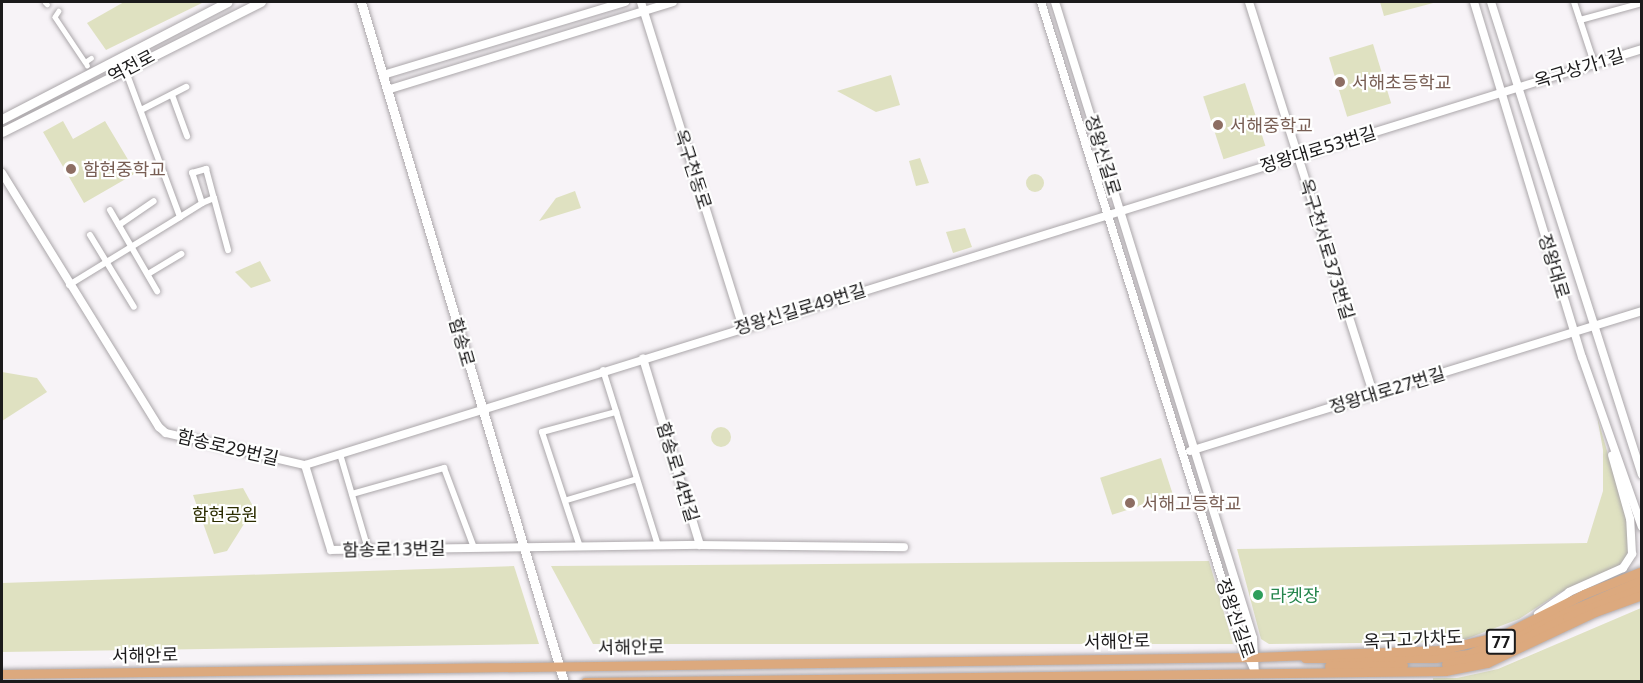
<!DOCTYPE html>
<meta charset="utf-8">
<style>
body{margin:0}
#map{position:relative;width:1643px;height:683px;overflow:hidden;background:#f7f3f7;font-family:"Noto Sans","Noto Sans KR",sans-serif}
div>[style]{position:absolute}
.green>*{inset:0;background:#dfe1c1;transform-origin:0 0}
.round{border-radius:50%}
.roads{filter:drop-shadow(0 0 2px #aba7aa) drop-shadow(0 0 2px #aba7aa)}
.pedestrian>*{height:4.5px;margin:-2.25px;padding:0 2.25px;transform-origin:2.25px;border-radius:2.25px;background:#fff}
.minor>*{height:6px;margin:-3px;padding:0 3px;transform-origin:3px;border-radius:3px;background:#fff}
.tertiary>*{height:8px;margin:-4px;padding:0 4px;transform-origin:4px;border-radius:4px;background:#fff}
.secondary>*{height:9px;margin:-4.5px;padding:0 4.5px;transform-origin:4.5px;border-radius:4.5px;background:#fff}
.primary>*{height:9px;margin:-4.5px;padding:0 4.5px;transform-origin:4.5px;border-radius:4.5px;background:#dca97e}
.dots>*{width:16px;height:16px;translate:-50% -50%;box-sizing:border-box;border:3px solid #fff;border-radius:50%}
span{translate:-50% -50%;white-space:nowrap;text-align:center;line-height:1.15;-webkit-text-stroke:4.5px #fff;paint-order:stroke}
.shield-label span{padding:2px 4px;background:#fff;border:2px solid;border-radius:4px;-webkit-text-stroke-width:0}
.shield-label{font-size:16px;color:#1b1a1b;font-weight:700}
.street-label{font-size:18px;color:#1b1a1b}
.education-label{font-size:18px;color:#785e54}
.left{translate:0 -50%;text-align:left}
.park-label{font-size:18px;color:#2c2d00}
.leisure-label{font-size:18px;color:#27864d}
.frame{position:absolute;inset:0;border:3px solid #1b1a1b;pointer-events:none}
</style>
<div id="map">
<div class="green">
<i style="clip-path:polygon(124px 2px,204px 2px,106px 50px,87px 23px)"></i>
<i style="clip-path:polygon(1380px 2px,1437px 2px,1384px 16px)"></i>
<i style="left:1373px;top:44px;width:62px;height:46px;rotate:73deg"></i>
<i style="clip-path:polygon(891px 75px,900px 105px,876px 112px,837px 91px)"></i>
<i style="left:1245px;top:83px;width:66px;height:44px;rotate:72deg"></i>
<i style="clip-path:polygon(63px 121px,73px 139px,105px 121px,136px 173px,84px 203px,43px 132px)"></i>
<i style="clip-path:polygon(920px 158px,929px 183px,916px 186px,909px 161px)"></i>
<i class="round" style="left:1026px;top:174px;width:18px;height:18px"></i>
<i style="clip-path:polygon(575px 191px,581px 208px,539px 221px,556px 198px)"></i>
<i style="clip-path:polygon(965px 228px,972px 247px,953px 253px,946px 232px)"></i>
<i style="clip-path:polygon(260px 261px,271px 281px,251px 288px,235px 272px)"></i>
<i style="clip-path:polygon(2px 372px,37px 378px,47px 392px,2px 421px)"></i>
<i style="clip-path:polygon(1597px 416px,1628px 524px,1628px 556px,1616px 568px,1559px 593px,1519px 619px,1458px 642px,1269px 644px,1261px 639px,1237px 549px,1587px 543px,1603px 491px,1603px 450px)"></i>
<i class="round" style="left:711px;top:427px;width:20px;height:20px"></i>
<i style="left:1161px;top:458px;width:39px;height:64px;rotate:72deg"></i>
<i style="clip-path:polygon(243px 488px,254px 508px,227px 551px,214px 554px,193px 495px)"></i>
<i style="clip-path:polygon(1209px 561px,1233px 644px,593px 644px,551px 566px)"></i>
<i style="clip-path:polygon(514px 566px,539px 644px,2px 652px,2px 583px)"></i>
<i style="clip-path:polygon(1641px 608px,1641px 681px,1433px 681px,1433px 678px,1457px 678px,1498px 669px)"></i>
</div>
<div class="roads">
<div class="pedestrian">
<i style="left:45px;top:2px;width:3px;rotate:45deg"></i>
<i style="left:59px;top:11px;width:7px;rotate:124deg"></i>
<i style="left:55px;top:17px;width:54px;rotate:56.3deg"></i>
<i style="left:87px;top:66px;width:4px;rotate:-117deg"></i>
<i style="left:85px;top:62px;width:7px;rotate:-34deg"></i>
</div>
<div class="minor">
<i style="left:1574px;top:2px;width:64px;rotate:71.8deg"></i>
<i style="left:1580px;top:20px;width:64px;rotate:-15.3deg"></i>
<i style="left:172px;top:95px;width:44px;rotate:69.9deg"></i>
<i style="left:141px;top:110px;width:51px;rotate:-27.1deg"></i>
<i style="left:214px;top:198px;width:54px;rotate:74.9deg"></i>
<i style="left:110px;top:210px;width:94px;rotate:59.9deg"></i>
<i style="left:180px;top:217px;width:26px;rotate:-32deg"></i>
<i style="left:202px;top:203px;width:32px;rotate:-108deg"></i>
<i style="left:192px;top:173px;width:15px;rotate:-16deg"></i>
<i style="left:206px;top:169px;width:30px;rotate:75deg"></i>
<i style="left:214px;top:198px;width:13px;rotate:157deg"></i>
<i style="left:119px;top:225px;width:42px;rotate:-34.4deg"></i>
<i style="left:90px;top:235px;width:84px;rotate:58.6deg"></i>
<i style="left:148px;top:274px;width:39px;rotate:-31deg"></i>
<i style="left:69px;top:285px;width:130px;rotate:-31.5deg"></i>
<i style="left:180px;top:217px;width:158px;rotate:-110.4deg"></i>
<i style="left:603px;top:370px;width:184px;rotate:72.6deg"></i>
<i style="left:340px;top:454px;width:99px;rotate:73.6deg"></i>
<i style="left:352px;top:494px;width:96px;rotate:-15.8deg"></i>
<i style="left:444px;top:468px;width:85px;rotate:69.4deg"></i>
<i style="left:567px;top:500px;width:73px;rotate:-16.7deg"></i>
<i style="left:580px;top:547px;width:121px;rotate:-108.3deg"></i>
<i style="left:542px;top:432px;width:77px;rotate:-15.1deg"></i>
</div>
<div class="tertiary">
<i style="left:641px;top:2px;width:341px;rotate:72.6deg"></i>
<i style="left:1041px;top:2px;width:669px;rotate:72.59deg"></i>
<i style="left:1241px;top:640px;width:34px;rotate:66deg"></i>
<i style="left:1055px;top:2px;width:666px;rotate:72.71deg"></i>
<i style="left:1253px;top:638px;width:33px;rotate:87deg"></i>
<i style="left:1249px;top:2px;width:411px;rotate:72.4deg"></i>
<i style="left:1474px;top:2px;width:371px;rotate:73.1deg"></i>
<i style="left:1582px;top:357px;width:180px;rotate:70.6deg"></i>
<i style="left:1491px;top:2px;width:496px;rotate:72.3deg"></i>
<i style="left:383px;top:75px;width:253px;rotate:-16.8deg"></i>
<i style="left:387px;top:90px;width:299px;rotate:-17.1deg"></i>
<i style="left:2px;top:173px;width:299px;rotate:58.3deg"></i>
<i style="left:159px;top:427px;width:9px;rotate:41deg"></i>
<i style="left:166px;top:433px;width:143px;rotate:13deg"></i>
<i style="left:305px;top:465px;width:1400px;rotate:-17.28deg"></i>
<i style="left:1190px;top:451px;width:473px;rotate:-17.2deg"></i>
<i style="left:305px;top:465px;width:89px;rotate:73deg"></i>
<i style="left:331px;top:550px;width:369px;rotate:-0.8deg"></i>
<i style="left:700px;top:545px;width:195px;rotate:-107deg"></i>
<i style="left:700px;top:545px;width:204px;rotate:0.6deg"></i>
<i style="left:1538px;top:614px;width:38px;rotate:-35deg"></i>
<i style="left:1569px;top:592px;width:59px;rotate:-24deg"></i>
<i style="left:1623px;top:568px;width:17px;rotate:-57deg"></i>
<i style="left:1632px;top:554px;width:35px;rotate:-93deg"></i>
<i style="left:1630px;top:519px;width:66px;rotate:-105.7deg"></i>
</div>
<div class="secondary">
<i style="left:361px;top:2px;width:710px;rotate:73.38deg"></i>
<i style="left:2px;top:119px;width:254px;rotate:-27.4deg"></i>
<i style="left:2px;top:132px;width:290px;rotate:-26.7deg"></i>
</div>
<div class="primary">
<i style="left:1305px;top:658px;width:130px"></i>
<i style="left:1435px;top:658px;width:34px;rotate:-7deg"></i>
<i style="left:1469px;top:654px;width:188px;rotate:-23.2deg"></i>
<i style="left:1446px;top:664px;width:48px;rotate:-12deg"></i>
<i style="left:1493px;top:654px;width:83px;rotate:-26.6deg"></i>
<i style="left:1567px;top:617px;width:80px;rotate:-21.1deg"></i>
<i style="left:1329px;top:666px;width:74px;rotate:-0.8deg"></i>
<i style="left:2px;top:674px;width:1254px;rotate:-0.78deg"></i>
<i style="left:1256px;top:657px;width:184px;rotate:-2.2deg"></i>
<i style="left:1440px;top:650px;width:62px;rotate:-13.1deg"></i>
<i style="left:1500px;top:636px;width:94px;rotate:-26.6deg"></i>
<i style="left:1584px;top:594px;width:62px;rotate:-21.6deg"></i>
<i style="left:585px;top:682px;width:860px;rotate:-0.73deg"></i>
<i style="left:1445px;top:671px;width:43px;rotate:-10.8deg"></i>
<i style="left:1487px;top:663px;width:119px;rotate:-25.3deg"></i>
<i style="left:1595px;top:612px;width:50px;rotate:-19.9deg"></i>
</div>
</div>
<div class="dots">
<i style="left:1340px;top:82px;background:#8d6e63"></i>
<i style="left:1218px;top:125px;background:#8d6e63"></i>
<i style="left:71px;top:169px;background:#8d6e63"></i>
<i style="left:1130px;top:503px;background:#8d6e63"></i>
<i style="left:1258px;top:595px;background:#2e9e5b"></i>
</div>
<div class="shield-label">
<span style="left:1501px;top:642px">77</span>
</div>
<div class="street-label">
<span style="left:131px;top:66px;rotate:-28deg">역전로</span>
<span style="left:1579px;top:68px;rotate:-17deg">옥구상가1길</span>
<span style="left:1318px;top:149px;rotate:-17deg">정왕대로53번길</span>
<span style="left:1103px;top:155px;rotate:73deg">정왕신길로</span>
<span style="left:693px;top:169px;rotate:72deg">옥구천동로</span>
<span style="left:1327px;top:249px;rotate:73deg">옥구천서로373번길</span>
<span style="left:1554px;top:266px;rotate:73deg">정왕대로</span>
<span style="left:800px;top:309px;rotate:-17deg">정왕신길로49번길</span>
<span style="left:462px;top:342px;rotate:74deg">함송로</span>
<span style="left:1387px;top:390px;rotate:-17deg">정왕대로27번길</span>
<span style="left:228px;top:447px;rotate:13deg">함송로29번길</span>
<span style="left:678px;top:472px;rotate:73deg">함송로14번길</span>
<span style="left:394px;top:549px;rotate:-1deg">함송로13번길</span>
<span style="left:1236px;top:618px;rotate:71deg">정왕신길로</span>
<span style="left:1413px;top:639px;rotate:-3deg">옥구고가차도</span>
<span style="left:1117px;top:641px;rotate:-1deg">서해안로</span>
<span style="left:631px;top:647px;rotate:-1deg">서해안로</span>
<span style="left:145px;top:655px;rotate:-1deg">서해안로</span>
</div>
<div class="education-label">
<span class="left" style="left:1352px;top:82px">서해초등학교</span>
<span class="left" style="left:1230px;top:125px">서해중학교</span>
<span class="left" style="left:83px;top:169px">함현중학교</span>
<span class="left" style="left:1142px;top:503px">서해고등학교</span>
</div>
<div class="park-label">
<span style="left:225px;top:514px">함현공원</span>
</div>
<div class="leisure-label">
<span class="left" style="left:1270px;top:595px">라켓장</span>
</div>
<div class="frame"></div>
</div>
